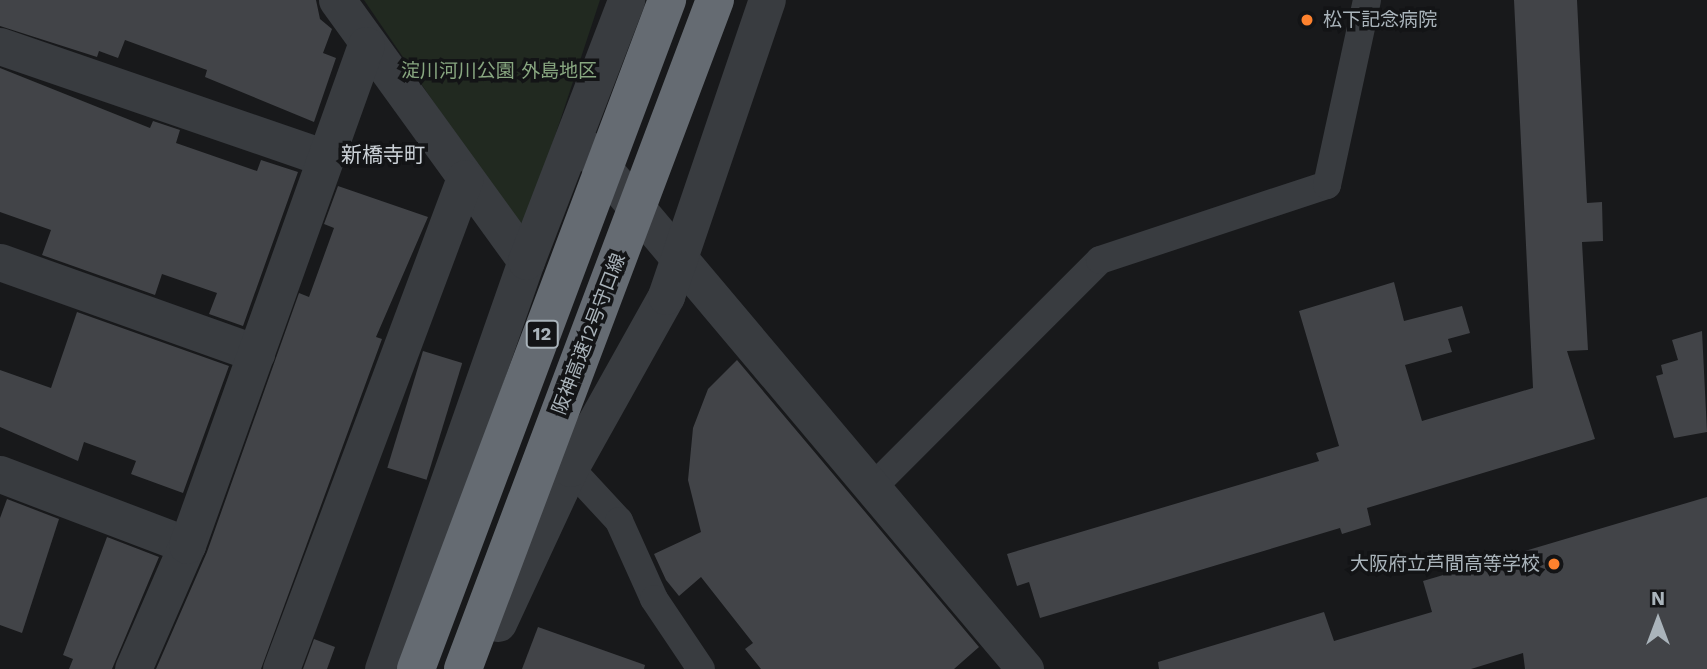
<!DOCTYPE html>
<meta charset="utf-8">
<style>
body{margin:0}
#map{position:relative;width:1707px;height:669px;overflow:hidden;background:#18191b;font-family:"Work Sans","Noto Sans JP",sans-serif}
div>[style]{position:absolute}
.green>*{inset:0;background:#212920}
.building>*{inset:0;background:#424448;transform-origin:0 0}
.pedestrian>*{height:28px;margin:-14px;padding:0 14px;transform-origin:14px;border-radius:14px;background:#393c40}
.minor>*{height:37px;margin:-18.5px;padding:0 18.5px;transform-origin:18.5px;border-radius:18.5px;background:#393c40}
.motorway>*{height:38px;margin:-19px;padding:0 19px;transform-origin:19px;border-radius:19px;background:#656b72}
.dots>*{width:19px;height:19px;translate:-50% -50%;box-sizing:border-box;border:4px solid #131416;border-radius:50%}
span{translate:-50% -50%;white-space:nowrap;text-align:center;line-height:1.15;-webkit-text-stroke:7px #131416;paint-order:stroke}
.shield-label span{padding:2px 5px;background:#131416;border:2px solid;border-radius:5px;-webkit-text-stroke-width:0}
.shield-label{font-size:18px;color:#aab4bb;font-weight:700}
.poi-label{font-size:19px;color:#aab4bb}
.left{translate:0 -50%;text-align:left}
.right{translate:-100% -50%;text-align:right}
.park-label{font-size:19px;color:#88a780}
.street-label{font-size:19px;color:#aab4bb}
.neighbourhood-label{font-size:21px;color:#cbd1d7}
.north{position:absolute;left:1623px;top:585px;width:70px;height:70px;-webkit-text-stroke:5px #131416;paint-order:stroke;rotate:0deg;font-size:19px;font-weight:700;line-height:28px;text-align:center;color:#aab4bb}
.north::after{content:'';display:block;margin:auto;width:24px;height:32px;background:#aab4bb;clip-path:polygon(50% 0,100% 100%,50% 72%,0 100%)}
</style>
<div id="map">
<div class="green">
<i style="clip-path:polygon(364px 0,600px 0,523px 233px)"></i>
</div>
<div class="building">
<i style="clip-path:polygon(0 0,316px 0,320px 19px,332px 29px,323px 53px,336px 58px,314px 122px,205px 77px,207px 70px,125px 40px,118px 58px,99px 51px,97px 57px,0 26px)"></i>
<i style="clip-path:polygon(1514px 0,1577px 0,1587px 203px,1602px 202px,1603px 241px,1582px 242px,1588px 350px,1567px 351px,1595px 439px,1367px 508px,1371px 525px,1342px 534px,1340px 528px,1040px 618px,1029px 582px,1017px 586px,1007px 554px,1319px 461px,1316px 453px,1339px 446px,1299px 311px,1394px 282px,1404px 321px,1462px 306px,1470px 333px,1448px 339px,1452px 352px,1405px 365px,1422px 421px,1533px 388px)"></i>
<i style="clip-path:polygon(0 68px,150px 128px,153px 121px,180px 130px,176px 143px,257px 171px,261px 160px,298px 172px,243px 326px,209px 314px,217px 293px,162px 274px,155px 295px,42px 255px,51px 230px,0 212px)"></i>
<i style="clip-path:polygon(338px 186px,428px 217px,376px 337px,382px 339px,261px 669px,156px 669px,207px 552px,299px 293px,309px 297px,334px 228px,324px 224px)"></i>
<i style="clip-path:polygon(77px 312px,229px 366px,183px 493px,131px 474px,136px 461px,84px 442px,78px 461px,0 427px,0 370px,51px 388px)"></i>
<i style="clip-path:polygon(1702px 331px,1707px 432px,1674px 438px,1656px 376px,1663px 374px,1661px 365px,1678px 360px,1672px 340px)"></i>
<i style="left:423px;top:351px;width:41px;height:122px;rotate:17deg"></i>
<i style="clip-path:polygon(737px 360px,979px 647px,954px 669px,761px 669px,745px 649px,753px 643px,701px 577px,679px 596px,666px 580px,654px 554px,701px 532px,688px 480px,693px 428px,708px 389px)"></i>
<i style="clip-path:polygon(1707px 497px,1707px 669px,1525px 669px,1523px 653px,1471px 669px,1159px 669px,1158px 662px,1324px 612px,1334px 641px,1432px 612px,1423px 581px)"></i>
<i style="clip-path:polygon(7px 499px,59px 519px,22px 633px,0 625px,0 518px)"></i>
<i style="clip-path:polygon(107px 537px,159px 557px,112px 669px,69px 669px,73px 659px,63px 655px)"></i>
<i style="clip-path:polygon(538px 627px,645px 665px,644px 669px,522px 669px)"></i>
<i style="clip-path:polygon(314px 639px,335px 647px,327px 669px,303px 669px)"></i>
</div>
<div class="pedestrian">
<i style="left:570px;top:468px;width:72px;rotate:47.2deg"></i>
<i style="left:619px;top:521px;width:85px;rotate:65.8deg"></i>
<i style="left:654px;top:599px;width:84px;rotate:56.1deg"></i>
<i style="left:875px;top:485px;width:318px;rotate:-45deg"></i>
<i style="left:1100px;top:260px;width:239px;rotate:-18.3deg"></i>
<i style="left:1327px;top:185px;width:189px;rotate:-77.8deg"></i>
</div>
<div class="minor">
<i style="left:337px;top:0;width:322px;rotate:54.1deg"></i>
<i style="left:0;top:46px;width:344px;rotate:19deg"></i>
<i style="left:587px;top:149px;width:680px;rotate:49.89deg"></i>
<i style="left:0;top:262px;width:272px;rotate:19.6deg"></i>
<i style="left:0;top:474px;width:200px;rotate:20.8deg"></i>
<i style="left:498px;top:623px;width:171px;rotate:-65.1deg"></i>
<i style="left:570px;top:468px;width:197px;rotate:-60.8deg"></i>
<i style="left:666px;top:296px;width:313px;rotate:-71.2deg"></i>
<i style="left:133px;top:669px;width:135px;rotate:-66.5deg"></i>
<i style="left:187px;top:545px;width:531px;rotate:-70.3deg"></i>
<i style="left:281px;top:669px;width:524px;rotate:-69.46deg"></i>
<i style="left:383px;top:669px;width:432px;rotate:-70.7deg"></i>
<i style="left:526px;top:261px;width:280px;rotate:-69deg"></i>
</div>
<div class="motorway">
<i style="left:416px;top:669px;width:715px;rotate:-69.43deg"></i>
<i style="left:463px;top:669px;width:715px;rotate:-69.36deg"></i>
</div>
<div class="dots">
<i style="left:1307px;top:20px;background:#fe822e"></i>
<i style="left:1554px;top:564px;background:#fe822e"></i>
</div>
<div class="shield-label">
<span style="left:542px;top:334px">12</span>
</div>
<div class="poi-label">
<span class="left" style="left:1323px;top:20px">松下記念病院</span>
<span class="right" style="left:1540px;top:564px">大阪府立芦間高等学校</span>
</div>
<div class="park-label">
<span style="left:499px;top:71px">淀川河川公園 外島地区</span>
</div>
<div class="street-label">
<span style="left:589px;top:334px;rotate:-69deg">阪神高速12号守口線</span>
</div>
<div class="neighbourhood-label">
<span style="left:383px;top:155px">新橋寺町</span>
</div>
<div class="north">N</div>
</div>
